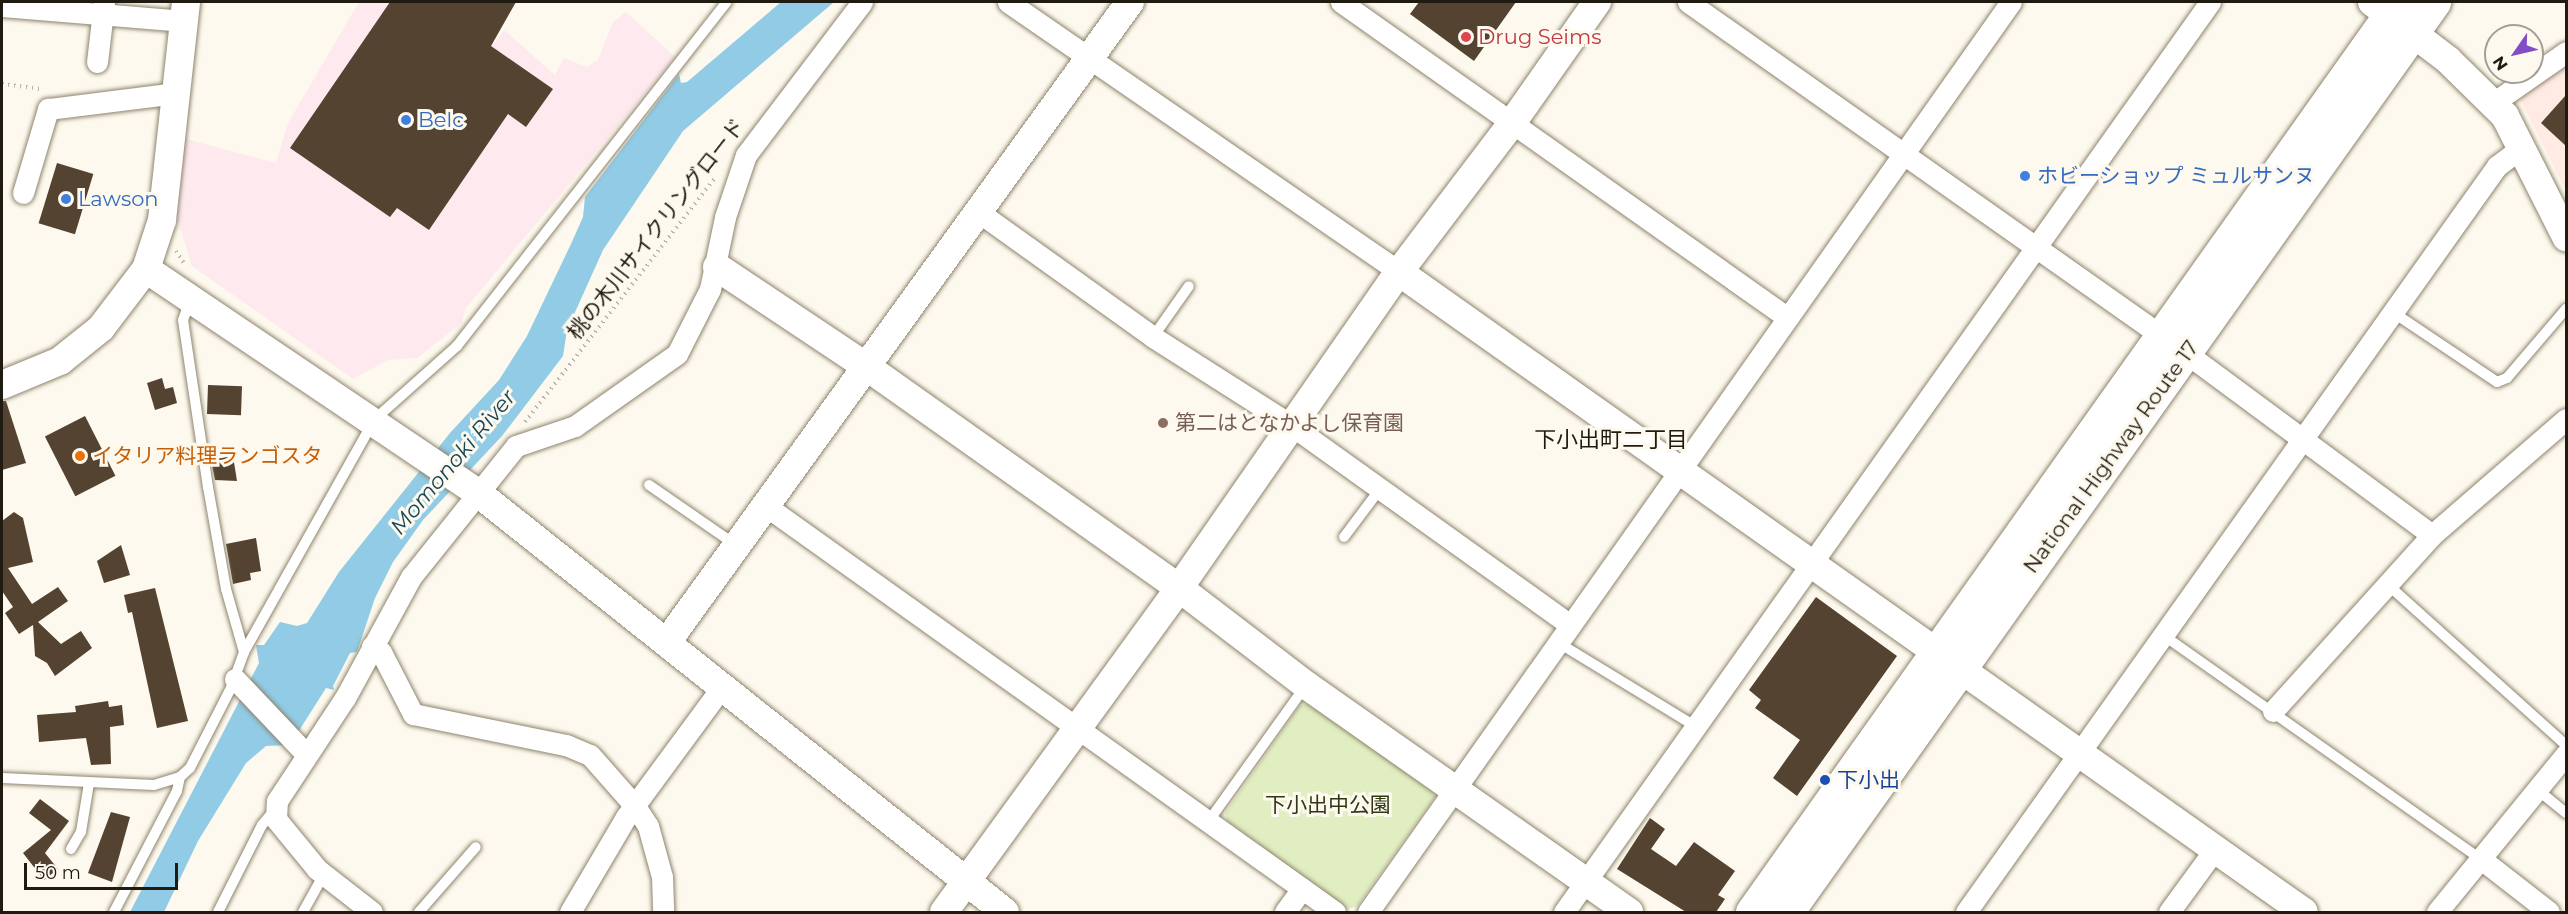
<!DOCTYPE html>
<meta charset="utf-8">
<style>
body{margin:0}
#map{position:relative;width:2568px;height:914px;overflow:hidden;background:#fdf9ee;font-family:Montserrat,"Noto Sans JP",sans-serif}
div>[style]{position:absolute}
.commercial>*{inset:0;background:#fee9ee}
.medical>*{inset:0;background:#ffeae4}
.green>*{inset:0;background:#e1eec1}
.water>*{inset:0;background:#91cbe5}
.building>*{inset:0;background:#534330;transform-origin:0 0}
.path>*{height:4px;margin-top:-2px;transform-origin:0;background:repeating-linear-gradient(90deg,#b9b5aa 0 1.5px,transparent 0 6px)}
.roads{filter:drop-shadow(0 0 2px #8e846c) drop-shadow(0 0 2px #8e846c)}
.lane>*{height:10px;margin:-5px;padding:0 5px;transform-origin:5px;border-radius:5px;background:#fff}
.street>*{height:21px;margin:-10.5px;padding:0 10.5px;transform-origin:10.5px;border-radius:10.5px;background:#fff}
.secondary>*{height:28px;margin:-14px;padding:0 14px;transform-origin:14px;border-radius:14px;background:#fff}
.highway>*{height:33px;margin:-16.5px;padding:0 16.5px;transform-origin:16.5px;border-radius:16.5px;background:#fff}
.dots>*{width:16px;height:16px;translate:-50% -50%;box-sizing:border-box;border:3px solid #fdf9ee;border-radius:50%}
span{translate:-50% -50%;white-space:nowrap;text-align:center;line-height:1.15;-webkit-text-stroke:6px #fdf9ee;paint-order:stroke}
.health-label{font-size:21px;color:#be3a42}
.left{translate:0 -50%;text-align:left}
.shop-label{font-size:21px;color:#366cbe}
.street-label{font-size:21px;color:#1f1b11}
.education-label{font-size:21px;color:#785e54}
.food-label{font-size:21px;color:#c56008}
.transit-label{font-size:21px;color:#164399}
.park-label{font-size:21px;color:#2f3811}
.neighbourhood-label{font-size:22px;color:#1f1b11}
.water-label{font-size:22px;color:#164659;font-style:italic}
.frame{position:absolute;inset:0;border:3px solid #1f1b11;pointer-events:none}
.north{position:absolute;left:2484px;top:24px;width:60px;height:60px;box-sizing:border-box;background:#fdf9ee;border:2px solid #a4a096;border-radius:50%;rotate:236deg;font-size:16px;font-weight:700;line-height:24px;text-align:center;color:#1f1b11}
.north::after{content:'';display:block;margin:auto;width:21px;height:27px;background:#824ec6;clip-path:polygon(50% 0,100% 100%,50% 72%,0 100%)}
.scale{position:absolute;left:24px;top:863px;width:154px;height:27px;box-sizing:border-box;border:3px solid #1f1b11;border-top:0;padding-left:8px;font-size:18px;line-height:21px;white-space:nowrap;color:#1f1b11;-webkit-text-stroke:4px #fdf9ee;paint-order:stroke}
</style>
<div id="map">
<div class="commercial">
<i style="clip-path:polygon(359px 2px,428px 2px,495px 43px,504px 30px,555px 75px,564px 58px,587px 67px,598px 60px,613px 22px,626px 12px,675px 57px,465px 309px,462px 323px,417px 358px,388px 360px,353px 379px,192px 266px,177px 218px,182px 138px,276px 163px,288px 123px)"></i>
</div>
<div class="medical">
<i style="clip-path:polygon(2566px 66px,2566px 191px,2521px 101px,2524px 89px)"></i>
</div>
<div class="green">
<i style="clip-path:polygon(1311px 704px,1430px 787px,1435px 797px,1357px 906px,1348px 909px,1227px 821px,1225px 813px,1300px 705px)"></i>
</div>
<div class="water">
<i style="clip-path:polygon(781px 2px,834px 2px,683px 131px,603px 250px,567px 330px,563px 356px,502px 436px,423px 520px,393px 562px,375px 598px,357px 652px,350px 653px,333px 686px,334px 690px,326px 688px,290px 745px,266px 746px,246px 763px,198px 841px,164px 912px,130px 912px,259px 663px,256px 645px,264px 645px,280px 622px,297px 626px,307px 623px,339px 572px,450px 433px,499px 380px,527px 336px,571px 244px,583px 217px,585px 197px,679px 74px,681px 83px,687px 82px)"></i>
</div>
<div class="building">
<i style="clip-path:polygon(390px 2px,516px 2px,491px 46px,553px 89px,526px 127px,508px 114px,429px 230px,397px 208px,390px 217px,290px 148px)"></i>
<i style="clip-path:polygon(1419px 2px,1516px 2px,1474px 61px,1410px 14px)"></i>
<i style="clip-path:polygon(2566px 95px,2566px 146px,2541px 123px)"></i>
<i style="left:57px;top:163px;width:38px;height:63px;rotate:17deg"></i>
<i style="clip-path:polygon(162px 378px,165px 389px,173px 387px,177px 403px,155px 410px,147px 383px)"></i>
<i style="left:208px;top:385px;width:34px;height:29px;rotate:2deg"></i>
<i style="clip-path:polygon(2px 401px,6px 401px,26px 463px,2px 470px)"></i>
<i style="left:85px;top:416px;width:67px;height:45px;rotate:63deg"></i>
<i style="clip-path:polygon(233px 456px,237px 481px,215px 480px,211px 460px)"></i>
<i style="clip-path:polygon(14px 512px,23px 518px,33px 562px,8px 568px,32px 604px,58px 587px,68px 601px,38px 622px,61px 644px,81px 631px,92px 648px,55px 676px,47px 663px,35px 656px,33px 625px,19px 634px,5px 613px,13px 607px,2px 591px,2px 521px)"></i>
<i style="clip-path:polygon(256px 538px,261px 571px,250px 573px,251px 580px,233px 584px,226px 544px)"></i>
<i style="clip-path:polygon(121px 545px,130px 575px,104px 583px,97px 561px)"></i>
<i style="clip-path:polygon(155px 588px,188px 721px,157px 728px,132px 612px,128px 613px,124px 595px)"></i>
<i style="clip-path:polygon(1816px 597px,1897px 656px,1797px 796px,1773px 778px,1800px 740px,1755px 708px,1761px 700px,1749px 690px)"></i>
<i style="clip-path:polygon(108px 701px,109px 707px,122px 705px,124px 725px,110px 727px,111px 764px,91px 765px,86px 738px,39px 742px,37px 715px,76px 712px,75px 706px)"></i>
<i style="clip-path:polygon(40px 799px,69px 821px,45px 853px,58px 869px,44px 880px,23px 853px,51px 830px,29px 813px)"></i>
<i style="clip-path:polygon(111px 812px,130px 817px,112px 882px,88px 873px)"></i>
<i style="clip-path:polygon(1650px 818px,1665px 829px,1651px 849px,1676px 866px,1694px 842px,1735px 871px,1718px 895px,1725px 899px,1716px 912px,1686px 912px,1617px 869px)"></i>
</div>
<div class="path">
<i style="left:2px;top:84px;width:40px;rotate:7.1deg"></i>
<i style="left:176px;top:251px;width:17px;rotate:57deg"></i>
<i style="left:525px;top:422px;width:311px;rotate:-52.1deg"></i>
</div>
<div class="roads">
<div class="lane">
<i style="left:190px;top:300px;width:21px;rotate:109deg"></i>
<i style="left:183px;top:320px;width:169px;rotate:81.5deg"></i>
<i style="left:208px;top:487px;width:104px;rotate:80deg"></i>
<i style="left:226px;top:589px;width:66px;rotate:74.1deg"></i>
<i style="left:2394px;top:313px;width:124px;rotate:33.8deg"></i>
<i style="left:2497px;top:382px;width:11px;rotate:-22deg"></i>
<i style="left:2507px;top:378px;width:91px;rotate:-49.5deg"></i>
<i style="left:1153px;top:337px;width:62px;rotate:-54.8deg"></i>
<i style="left:649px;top:485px;width:106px;rotate:34.6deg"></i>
<i style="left:1344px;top:537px;width:60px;rotate:-53.1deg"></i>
<i style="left:2387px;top:584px;width:241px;rotate:42deg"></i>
<i style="left:2163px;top:635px;width:389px;rotate:35.2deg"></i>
<i style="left:1559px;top:643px;width:159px;rotate:31.4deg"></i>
<i style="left:2px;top:778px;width:152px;rotate:2.6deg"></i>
<i style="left:154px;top:785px;width:27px;rotate:-17deg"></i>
<i style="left:180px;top:777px;width:13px;rotate:-42deg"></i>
<i style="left:190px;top:768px;width:90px;rotate:-62.9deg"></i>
<i style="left:231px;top:688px;width:38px;rotate:-70deg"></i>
<i style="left:244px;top:652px;width:266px;rotate:-60.7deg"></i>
<i style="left:374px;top:420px;width:111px;rotate:-41.7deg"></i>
<i style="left:457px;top:346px;width:437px;rotate:-51.9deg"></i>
<i style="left:2539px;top:791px;width:35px;rotate:39deg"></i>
<i style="left:1208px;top:822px;width:168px;rotate:-54.4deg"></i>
<i style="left:71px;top:849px;width:20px;rotate:-60deg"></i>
<i style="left:81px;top:832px;width:50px;rotate:-80.7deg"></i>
<i style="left:114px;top:912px;width:136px;rotate:-62.5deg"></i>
<i style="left:177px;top:791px;width:14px;rotate:-78deg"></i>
<i style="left:218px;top:912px;width:97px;rotate:-63.2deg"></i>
<i style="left:262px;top:825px;width:17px;rotate:-50deg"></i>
<i style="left:303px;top:912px;width:41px;rotate:-60.9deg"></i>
<i style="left:419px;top:912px;width:86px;rotate:-48.8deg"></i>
</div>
<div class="street">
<i style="left:1008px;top:2px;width:475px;rotate:34.6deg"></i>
<i style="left:1341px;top:2px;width:547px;rotate:35.26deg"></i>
<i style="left:1688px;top:2px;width:609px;rotate:35.18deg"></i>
<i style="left:2186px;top:353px;width:306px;rotate:36.5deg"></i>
<i style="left:2px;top:6px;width:183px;rotate:4.7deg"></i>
<i style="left:97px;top:62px;width:60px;rotate:-83.3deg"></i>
<i style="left:2493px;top:103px;width:89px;rotate:-34.9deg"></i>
<i style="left:23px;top:193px;width:88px;rotate:-73.4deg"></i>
<i style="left:48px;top:109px;width:129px;rotate:-7.1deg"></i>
<i style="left:980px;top:213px;width:213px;rotate:35.6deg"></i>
<i style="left:1153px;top:337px;width:164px;rotate:32.5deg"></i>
<i style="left:1291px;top:425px;width:343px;rotate:35.6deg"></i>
<i style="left:766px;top:506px;width:699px;rotate:35.51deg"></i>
<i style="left:372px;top:646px;width:11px;rotate:34deg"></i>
<i style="left:381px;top:652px;width:70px;rotate:62.7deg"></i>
<i style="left:413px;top:714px;width:156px;rotate:11.5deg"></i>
<i style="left:566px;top:745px;width:26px;rotate:23deg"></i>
<i style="left:590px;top:755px;width:68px;rotate:48.6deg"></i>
<i style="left:635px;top:806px;width:24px;rotate:57deg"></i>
<i style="left:648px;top:826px;width:53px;rotate:74.6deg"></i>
<i style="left:662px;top:877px;width:35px;rotate:88deg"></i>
<i style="left:235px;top:679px;width:103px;rotate:46.6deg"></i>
<i style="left:2273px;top:711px;width:237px;rotate:-47.9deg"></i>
<i style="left:2432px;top:535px;width:177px;rotate:-40.9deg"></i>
<i style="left:2481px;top:859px;width:86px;rotate:37.9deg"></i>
<i style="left:372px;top:912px;width:70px;rotate:-142deg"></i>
<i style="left:317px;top:869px;width:65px;rotate:-129.4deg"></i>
<i style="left:276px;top:819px;width:18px;rotate:-87deg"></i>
<i style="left:277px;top:801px;width:123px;rotate:-56.6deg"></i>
<i style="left:345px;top:698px;width:138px;rotate:-61.4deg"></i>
<i style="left:411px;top:577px;width:168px;rotate:-51.3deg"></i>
<i style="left:516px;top:446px;width:62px;rotate:-18.7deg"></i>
<i style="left:575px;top:426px;width:125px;rotate:-35.2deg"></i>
<i style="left:677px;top:354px;width:73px;rotate:-63.1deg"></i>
<i style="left:710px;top:289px;width:74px;rotate:-78.2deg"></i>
<i style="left:725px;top:217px;width:65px;rotate:-71.3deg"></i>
<i style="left:746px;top:155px;width:192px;rotate:-52.8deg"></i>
<i style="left:570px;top:912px;width:110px;rotate:-59.5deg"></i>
<i style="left:626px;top:817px;width:162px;rotate:-53.6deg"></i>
<i style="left:1285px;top:912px;width:29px;rotate:-54deg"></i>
<i style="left:1368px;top:912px;width:1114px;rotate:-54.76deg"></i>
<i style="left:1564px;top:912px;width:1116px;rotate:-54.63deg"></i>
<i style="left:1966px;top:912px;width:916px;rotate:-54.56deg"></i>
<i style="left:2497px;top:166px;width:30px;rotate:-37deg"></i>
<i style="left:2169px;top:912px;width:78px;rotate:-53.9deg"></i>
<i style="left:2437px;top:912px;width:204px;rotate:-50.8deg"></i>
</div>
<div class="secondary">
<i style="left:2372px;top:2px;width:96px;rotate:37.3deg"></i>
<i style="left:2448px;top:60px;width:80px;rotate:44.5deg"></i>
<i style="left:2505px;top:116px;width:136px;rotate:63.2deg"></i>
<i style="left:717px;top:267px;width:180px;rotate:33.7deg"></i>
<i style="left:867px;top:367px;width:382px;rotate:35.3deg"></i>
<i style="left:1179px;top:588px;width:160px;rotate:37.4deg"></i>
<i style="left:1306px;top:685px;width:395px;rotate:35.1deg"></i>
<i style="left:146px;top:269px;width:400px;rotate:34deg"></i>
<i style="left:478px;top:493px;width:673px;rotate:38.49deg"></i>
<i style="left:1399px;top:272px;width:1108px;rotate:35.27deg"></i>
<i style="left:2px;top:385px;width:63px;rotate:-22.5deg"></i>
<i style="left:60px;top:361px;width:53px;rotate:-38.8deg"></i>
<i style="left:101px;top:328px;width:74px;rotate:-52.7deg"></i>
<i style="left:146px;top:269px;width:52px;rotate:-71.9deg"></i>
<i style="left:162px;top:220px;width:219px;rotate:-83.7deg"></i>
<i style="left:667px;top:642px;width:790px;rotate:-54.12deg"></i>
<i style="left:944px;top:912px;width:400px;rotate:-54deg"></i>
<i style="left:1179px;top:588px;width:385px;rotate:-55.2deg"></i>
<i style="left:1399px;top:272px;width:187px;rotate:-52.8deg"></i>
<i style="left:1512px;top:123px;width:148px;rotate:-54.9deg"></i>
</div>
<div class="highway">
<i style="left:1752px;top:912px;width:1117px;rotate:-54.59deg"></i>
<i style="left:1787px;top:912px;width:1117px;rotate:-54.59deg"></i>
</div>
</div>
<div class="dots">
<i style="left:1466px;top:37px;background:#e0444e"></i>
<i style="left:406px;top:120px;background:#3f7fe0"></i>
<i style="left:2025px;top:176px;background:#3f7fe0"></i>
<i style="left:66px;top:199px;background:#3f7fe0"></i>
<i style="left:1163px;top:423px;background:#8d6e63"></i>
<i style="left:80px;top:456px;background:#e8710a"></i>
<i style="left:1825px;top:780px;background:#1a4fb4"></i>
</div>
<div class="health-label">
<span class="left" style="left:1478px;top:37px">Drug Seims</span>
</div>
<div class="shop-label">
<span class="left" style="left:418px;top:120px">Belc</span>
<span class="left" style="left:2037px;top:176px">ホビーショップ ミュルサンヌ</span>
<span class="left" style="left:78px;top:199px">Lawson</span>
</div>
<div class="street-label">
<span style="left:656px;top:229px;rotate:-52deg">桃の木川サイクリングロード</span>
<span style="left:2111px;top:457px;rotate:-54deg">National Highway Route 17</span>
</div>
<div class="education-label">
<span class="left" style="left:1175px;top:423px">第二はとなかよし保育園</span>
</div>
<div class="food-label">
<span class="left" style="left:92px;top:456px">イタリア料理ランゴスタ</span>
</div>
<div class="transit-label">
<span class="left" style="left:1837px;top:780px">下小出</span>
</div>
<div class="park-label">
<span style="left:1328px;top:805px">下小出中公園</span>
</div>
<div class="neighbourhood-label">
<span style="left:1611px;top:440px">下小出町二丁目</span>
</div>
<div class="water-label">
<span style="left:453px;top:462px;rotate:-50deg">Momonoki River</span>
</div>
<div class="frame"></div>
<div class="north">N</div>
<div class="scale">50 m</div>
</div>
